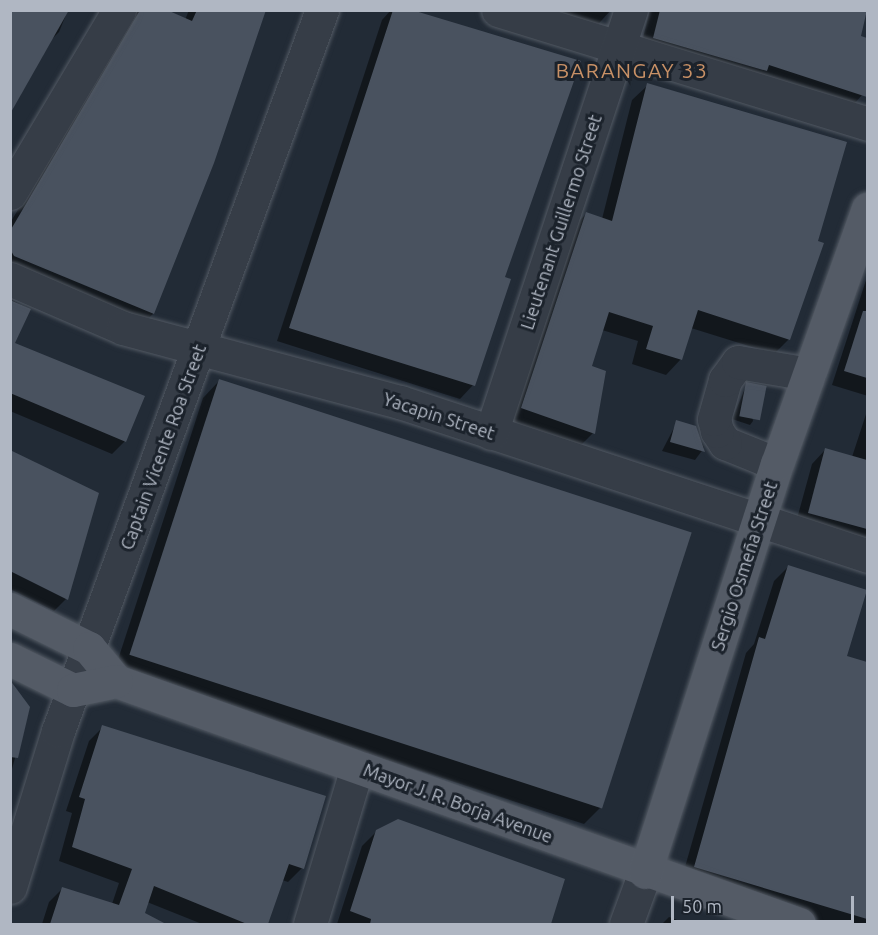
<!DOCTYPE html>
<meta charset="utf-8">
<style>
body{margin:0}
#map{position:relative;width:878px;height:935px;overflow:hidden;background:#222b36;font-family:Ubuntu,sans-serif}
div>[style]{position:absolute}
.shadow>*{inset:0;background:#0007}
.building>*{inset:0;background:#49525f;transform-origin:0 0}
.roads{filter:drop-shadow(0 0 2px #535a64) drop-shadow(0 0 2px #535a64)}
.minor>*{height:33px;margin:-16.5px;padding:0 16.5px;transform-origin:16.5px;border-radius:16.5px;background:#363d47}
.major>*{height:33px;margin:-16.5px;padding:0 16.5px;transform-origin:16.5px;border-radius:16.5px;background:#545b66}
span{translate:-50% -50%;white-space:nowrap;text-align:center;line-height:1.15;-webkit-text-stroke:6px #1b222b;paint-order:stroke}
.street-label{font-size:18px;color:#b0b7c3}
.quarter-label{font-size:21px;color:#c99166;letter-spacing:1.5px}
.frame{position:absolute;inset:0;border:12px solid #b0b7c3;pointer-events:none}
.scale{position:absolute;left:671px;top:896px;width:183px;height:27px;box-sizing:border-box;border:3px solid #b0b7c3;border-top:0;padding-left:8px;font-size:18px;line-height:21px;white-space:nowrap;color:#b0b7c3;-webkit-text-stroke:4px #1b222b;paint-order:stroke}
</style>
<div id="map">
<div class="shadow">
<i style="clip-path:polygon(68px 10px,59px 32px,46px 45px)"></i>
<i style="clip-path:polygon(138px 10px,163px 10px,185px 20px,189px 10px,263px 10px,153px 314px,138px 328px,10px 275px,10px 223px)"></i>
<i style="clip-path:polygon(391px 10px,408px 10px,473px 385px,460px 399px,277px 341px,382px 20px)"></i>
<i style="clip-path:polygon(531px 10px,611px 10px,592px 31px)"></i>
<i style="clip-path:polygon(650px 10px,867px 10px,859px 37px,868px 40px,868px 88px,849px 110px,639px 53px)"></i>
<i style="clip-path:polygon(648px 85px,789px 339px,774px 354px,691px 328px,681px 359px,666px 375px,632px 364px,638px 341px,602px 330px,590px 367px,593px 433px,578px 448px,507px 423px,571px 229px,586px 214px,602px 219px,632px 100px)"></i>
<i style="clip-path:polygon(868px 274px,868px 396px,832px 385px)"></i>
<i style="clip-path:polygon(10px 299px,29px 309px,13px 344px,125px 441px,112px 454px,10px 411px)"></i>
<i style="clip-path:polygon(219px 381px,601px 807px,584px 824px,114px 672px,203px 398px)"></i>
<i style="clip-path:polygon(747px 384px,753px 421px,750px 425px,732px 419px)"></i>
<i style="clip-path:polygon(868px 408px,868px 546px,795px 526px,812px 464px,825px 450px,852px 457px)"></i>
<i style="clip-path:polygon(677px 422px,695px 427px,704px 448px,695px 460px,662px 451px)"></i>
<i style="clip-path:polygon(10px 452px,66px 599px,54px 611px,10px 589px)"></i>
<i style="clip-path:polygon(788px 567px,845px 657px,868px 664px,868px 924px,825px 924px,681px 881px,746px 653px,754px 644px,774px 581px)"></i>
<i style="clip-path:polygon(10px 688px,29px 708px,10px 776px)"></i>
<i style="clip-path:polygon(103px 727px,302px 868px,288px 882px,282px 880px,267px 924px,202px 924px,147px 902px,140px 924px,42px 924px,49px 902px,63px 888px,112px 904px,119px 883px,59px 861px,72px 813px,66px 811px,89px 741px)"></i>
<i style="clip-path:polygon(377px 831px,563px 880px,550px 924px,337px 924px,362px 846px)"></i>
<i style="clip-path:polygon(669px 917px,688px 924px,662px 924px)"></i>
</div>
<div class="building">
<i style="clip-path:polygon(10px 10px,69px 10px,10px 114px)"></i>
<i style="clip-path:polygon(140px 10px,167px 10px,192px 21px,197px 10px,266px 10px,214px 163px,154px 314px,14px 256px,10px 249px,10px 231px)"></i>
<i style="clip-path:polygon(393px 10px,412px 10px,581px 61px,505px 277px,511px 279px,475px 386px,289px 328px)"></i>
<i style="clip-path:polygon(660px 10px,867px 10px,861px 36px,867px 38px,867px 97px,769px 65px,767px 71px,653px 38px)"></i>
<i style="clip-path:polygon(647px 83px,847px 142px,818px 241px,824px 243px,790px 340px,698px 310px,682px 360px,646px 349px,653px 326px,609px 312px,592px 366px,606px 371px,595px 434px,521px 408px,586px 212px,612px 221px)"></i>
<i style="clip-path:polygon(10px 300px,31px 309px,15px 343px,145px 396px,126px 442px,10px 393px)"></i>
<i style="clip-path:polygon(863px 311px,867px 311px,867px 378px,844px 371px)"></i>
<i style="left:219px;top:379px;width:497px;height:290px;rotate:18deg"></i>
<i style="left:746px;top:382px;width:21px;height:35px;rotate:11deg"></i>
<i style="clip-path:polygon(676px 420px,696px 426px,705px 452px,670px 442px)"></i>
<i style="clip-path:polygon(825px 448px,867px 460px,867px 529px,808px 513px)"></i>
<i style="clip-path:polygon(10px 450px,99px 493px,68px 600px,10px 571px)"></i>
<i style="clip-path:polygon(788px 565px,867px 590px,847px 656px,867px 662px,867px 919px,694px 867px,759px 637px,765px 639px)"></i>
<i style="clip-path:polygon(10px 680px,30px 707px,18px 758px,10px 757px)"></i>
<i style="clip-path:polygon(102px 725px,326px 796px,304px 869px,289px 864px,268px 924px,247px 924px,154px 886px,145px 913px,166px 924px,50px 924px,62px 887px,119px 905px,132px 869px,72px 847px,85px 799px,79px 797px)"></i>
<i style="clip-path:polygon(398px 819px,565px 879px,551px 924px,370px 924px,371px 919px,350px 911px,376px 830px)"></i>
</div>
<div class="roads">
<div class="minor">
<i style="left:498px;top:10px;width:387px;rotate:17.1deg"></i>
<i style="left:10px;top:193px;width:213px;rotate:-59.2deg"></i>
<i style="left:10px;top:279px;width:123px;rotate:23.4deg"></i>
<i style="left:123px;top:328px;width:287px;rotate:15deg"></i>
<i style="left:400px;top:402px;width:493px;rotate:18.2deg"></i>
<i style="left:491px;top:433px;width:446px;rotate:-71.7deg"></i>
<i style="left:777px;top:464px;width:56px;rotate:-158deg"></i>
<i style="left:725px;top:443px;width:14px;rotate:-124deg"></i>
<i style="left:717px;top:431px;width:12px;rotate:-104deg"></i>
<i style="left:714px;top:419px;width:41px;rotate:-74.2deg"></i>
<i style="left:725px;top:380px;width:22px;rotate:-54deg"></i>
<i style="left:738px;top:362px;width:72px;rotate:9.6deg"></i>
<i style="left:10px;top:887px;width:163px;rotate:-72.9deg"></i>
<i style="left:58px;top:731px;width:768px;rotate:-69.89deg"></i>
<i style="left:310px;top:924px;width:164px;rotate:-73.3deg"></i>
<i style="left:626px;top:924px;width:55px;rotate:-69.9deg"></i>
</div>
<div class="major">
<i style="left:10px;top:609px;width:88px;rotate:26.3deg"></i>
<i style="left:89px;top:648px;width:43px;rotate:50.7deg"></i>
<i style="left:116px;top:681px;width:725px;rotate:19.58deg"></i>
<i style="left:10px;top:659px;width:70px;rotate:26.2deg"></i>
<i style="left:73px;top:690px;width:44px;rotate:-11.8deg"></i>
<i style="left:645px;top:872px;width:429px;rotate:-72.1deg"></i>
<i style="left:777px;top:464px;width:271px;rotate:-70.4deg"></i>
</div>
</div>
<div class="street-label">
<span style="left:561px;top:222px;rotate:-72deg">Lieutenant Guillermo Street</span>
<span style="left:439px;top:416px;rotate:18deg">Yacapin Street</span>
<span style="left:163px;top:447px;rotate:-70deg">Captain Vicente Roa Street</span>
<span style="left:744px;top:566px;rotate:-72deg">Sergio Osmeña Street</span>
<span style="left:458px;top:803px;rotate:20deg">Mayor J. R. Borja Avenue</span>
</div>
<div class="quarter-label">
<span style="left:632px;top:70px">BARANGAY 33</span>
</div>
<div class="frame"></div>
<div class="scale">50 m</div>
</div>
